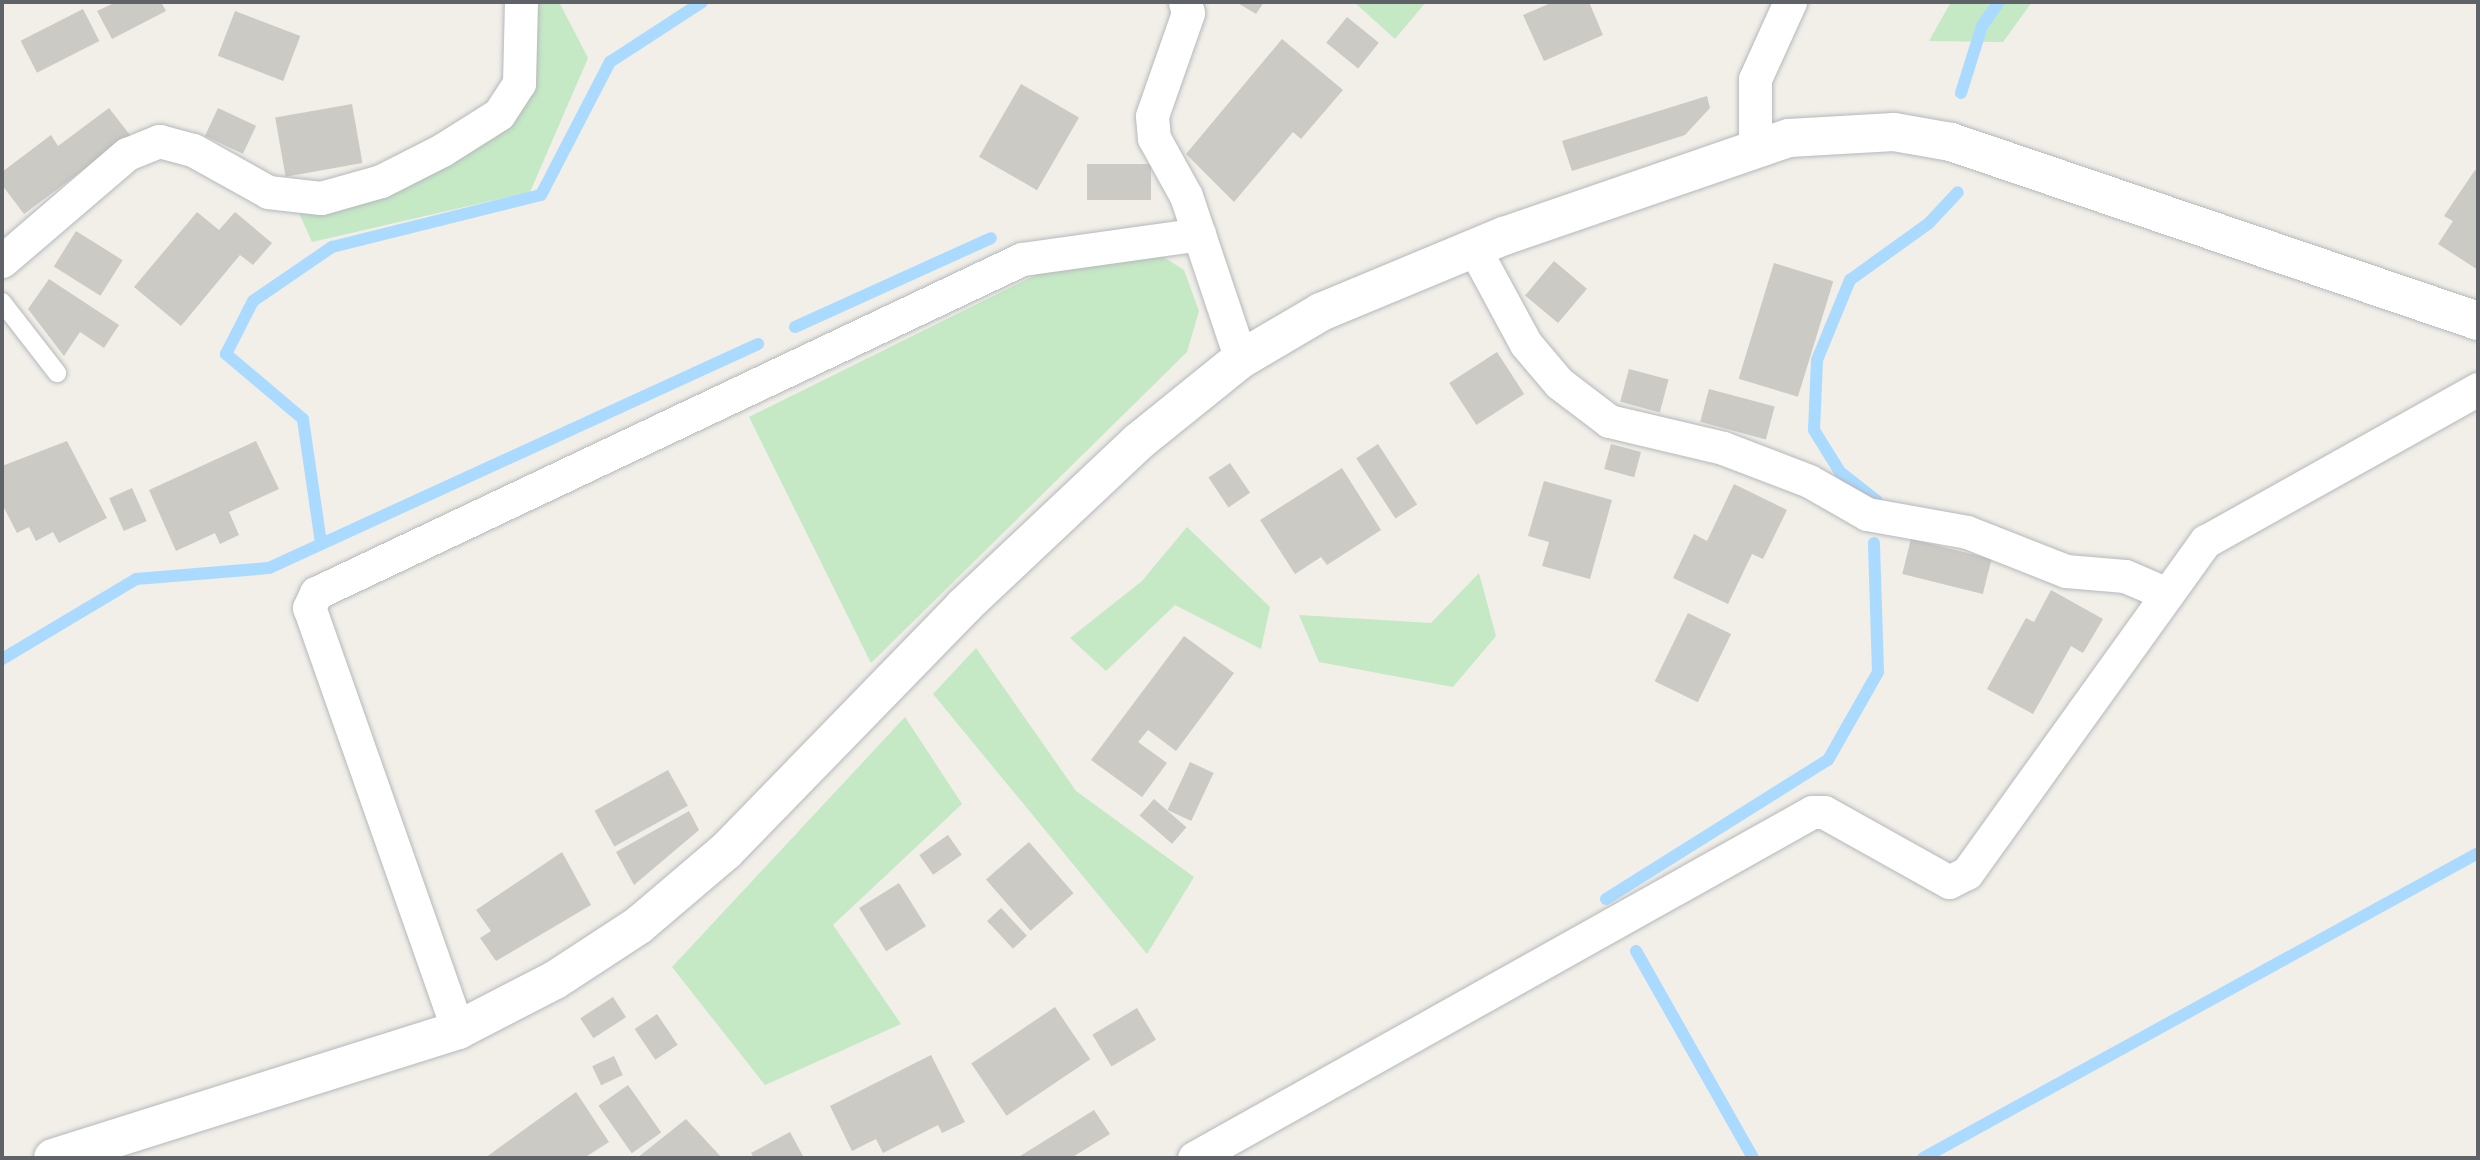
<!DOCTYPE html>
<style>
body{margin:0}
#map{position:relative;width:2480px;height:1160px;overflow:hidden;background:#f1efe8;font-family:"Work Sans",sans-serif}
div>[style]{position:absolute}
.green>*{inset:0;background:#c5e8c5}
.stream>*{height:12px;margin:-6px;padding:0 6px;transform-origin:6px;border-radius:6px;background:#aadaff}
.building>*{inset:0;background:#cccac5;transform-origin:0 0}
.roads{filter:drop-shadow(0 0 2px #b5b8bc) drop-shadow(0 0 2px #b5b8bc)}
.service>*{height:18px;margin:-9px;padding:0 9px;transform-origin:9px;border-radius:9px;background:#fff}
.minor>*{height:33px;margin:-16.5px;padding:0 16.5px;transform-origin:16.5px;border-radius:16.5px;background:#fff}
.tertiary>*{height:38px;margin:-19px;padding:0 19px;transform-origin:19px;border-radius:19px;background:#fff}
span{translate:-50% -50%;white-space:nowrap;text-align:center;line-height:1.15;-webkit-text-stroke:7px #fff;paint-order:stroke}
.frame{position:absolute;inset:0;border:4px solid #5f6368;pointer-events:none}
</style>
<div id="map">
<div class="green">
<i style="clip-path:polygon(540px 2px,559px 2px,588px 58px,530px 192px,312px 242px,298px 211px,509px 127px)"></i>
<i style="clip-path:polygon(1354px 2px,1426px 2px,1395px 39px)"></i>
<i style="clip-path:polygon(1951px 2px,2032px 2px,2003px 42px,1929px 41px)"></i>
<i style="clip-path:polygon(1157px 253px,1184px 270px,1199px 311px,1187px 352px,871px 663px,749px 417px,1044px 271px)"></i>
<i style="clip-path:polygon(1187px 527px,1270px 607px,1261px 649px,1175px 605px,1106px 671px,1070px 638px,1142px 581px)"></i>
<i style="clip-path:polygon(1479px 573px,1496px 636px,1453px 687px,1319px 662px,1299px 615px,1431px 623px)"></i>
<i style="clip-path:polygon(976px 648px,1076px 791px,1194px 877px,1147px 954px,933px 694px)"></i>
<i style="clip-path:polygon(905px 717px,962px 804px,833px 925px,901px 1024px,765px 1085px,672px 967px)"></i>
</div>
<div class="stream">
<i style="left:1961px;top:93px;width:70px;rotate:-72.6deg"></i>
<i style="left:1982px;top:26px;width:29px;rotate:-55deg"></i>
<i style="left:795px;top:327px;width:215px;rotate:-24.4deg"></i>
<i style="left:1877px;top:501px;width:47px;rotate:-141.9deg"></i>
<i style="left:1840px;top:472px;width:49px;rotate:-121.8deg"></i>
<i style="left:1814px;top:430px;width:70px;rotate:-87.5deg"></i>
<i style="left:1817px;top:360px;width:87px;rotate:-67.6deg"></i>
<i style="left:1850px;top:280px;width:97px;rotate:-35.8deg"></i>
<i style="left:1929px;top:223px;width:42px;rotate:-46.9deg"></i>
<i style="left:321px;top:543px;width:125px;rotate:-98.3deg"></i>
<i style="left:303px;top:419px;width:101px;rotate:-139.8deg"></i>
<i style="left:226px;top:354px;width:59px;rotate:-63deg"></i>
<i style="left:253px;top:301px;width:96px;rotate:-34.4deg"></i>
<i style="left:332px;top:247px;width:215px;rotate:-14deg"></i>
<i style="left:541px;top:195px;width:150px;rotate:-62.6deg"></i>
<i style="left:610px;top:62px;width:110px;rotate:-33.1deg"></i>
<i style="left:2px;top:659px;width:156px;rotate:-30.8deg"></i>
<i style="left:136px;top:579px;width:133px;rotate:-4.7deg"></i>
<i style="left:269px;top:568px;width:538px;rotate:-24.61deg"></i>
<i style="left:1606px;top:899px;width:262px;rotate:-32.1deg"></i>
<i style="left:1828px;top:760px;width:101px;rotate:-60.4deg"></i>
<i style="left:1878px;top:672px;width:129px;rotate:-91.8deg"></i>
<i style="left:1636px;top:951px;width:238px;rotate:60.5deg"></i>
<i style="left:1923px;top:1158px;width:633px;rotate:-28.79deg"></i>
</div>
<div class="building">
<i style="clip-path:polygon(116px 2px,161px 2px,166px 11px,112px 39px,97px 11px)"></i>
<i style="clip-path:polygon(1236px 2px,1264px 2px,1256px 14px)"></i>
<i style="clip-path:polygon(1553px 2px,1589px 2px,1603px 35px,1544px 61px,1523px 15px)"></i>
<i style="left:83px;top:9px;width:36px;height:70px;rotate:63deg"></i>
<i style="left:235px;top:11px;width:70px;height:48px;rotate:21deg"></i>
<i style="left:1347px;top:17px;width:41px;height:33px;rotate:39deg"></i>
<i style="clip-path:polygon(1282px 39px,1343px 90px,1301px 139px,1293px 132px,1234px 202px,1186px 154px)"></i>
<i style="left:1021px;top:84px;width:67px;height:84px;rotate:30deg"></i>
<i style="clip-path:polygon(1707px 96px,1710px 108px,1685px 135px,1572px 171px,1562px 141px)"></i>
<i style="left:352px;top:104px;width:60px;height:78px;rotate:80deg"></i>
<i style="clip-path:polygon(109px 108px,130px 135px,24px 214px,2px 185px,2px 172px,51px 135px,58px 146px)"></i>
<i style="left:218px;top:108px;width:42px;height:31px;rotate:25deg"></i>
<i style="left:1087px;top:164px;width:64px;height:36px"></i>
<i style="clip-path:polygon(2475px 170px,2478px 172px,2478px 270px,2438px 244px,2453px 221px,2444px 216px)"></i>
<i style="clip-path:polygon(197px 212px,219px 230px,235px 212px,272px 243px,253px 265px,240px 255px,181px 326px,134px 287px)"></i>
<i style="left:76px;top:231px;width:55px;height:42px;rotate:32deg"></i>
<i style="left:1554px;top:261px;width:43px;height:45px;rotate:40deg"></i>
<i style="left:1774px;top:263px;width:62px;height:121px;rotate:17deg"></i>
<i style="clip-path:polygon(49px 279px,119px 325px,104px 348px,80px 332px,64px 356px,28px 309px)"></i>
<i style="left:1497px;top:352px;width:50px;height:57px;rotate:57deg"></i>
<i style="left:1629px;top:369px;width:41px;height:34px;rotate:15deg"></i>
<i style="left:1709px;top:389px;width:68px;height:34px;rotate:15deg"></i>
<i style="clip-path:polygon(67px 441px,107px 518px,59px 543px,53px 532px,36px 541px,29px 527px,17px 533px,2px 504px,2px 466px)"></i>
<i style="clip-path:polygon(256px 441px,279px 489px,229px 512px,239px 535px,220px 544px,215px 533px,176px 551px,149px 490px)"></i>
<i style="left:1378px;top:444px;width:72px;height:26px;rotate:57deg"></i>
<i style="left:1611px;top:444px;width:31px;height:26px;rotate:15deg"></i>
<i style="left:1230px;top:463px;width:36px;height:26px;rotate:56deg"></i>
<i style="clip-path:polygon(1342px 468px,1381px 530px,1327px 565px,1321px 557px,1295px 574px,1260px 520px)"></i>
<i style="clip-path:polygon(1544px 481px,1612px 500px,1590px 579px,1542px 566px,1549px 542px,1528px 536px)"></i>
<i style="clip-path:polygon(1734px 484px,1787px 510px,1763px 559px,1752px 554px,1728px 604px,1673px 578px,1694px 534px,1707px 541px)"></i>
<i style="left:132px;top:488px;width:36px;height:25px;rotate:66deg"></i>
<i style="left:1911px;top:539px;width:83px;height:36px;rotate:14deg"></i>
<i style="clip-path:polygon(2051px 590px,2103px 619px,2083px 653px,2071px 646px,2033px 714px,1987px 689px,2026px 618px,2034px 622px)"></i>
<i style="left:1688px;top:613px;width:48px;height:76px;rotate:26deg"></i>
<i style="clip-path:polygon(1184px 636px,1234px 673px,1176px 751px,1148px 730px,1138px 742px,1167px 763px,1142px 797px,1091px 760px)"></i>
<i style="left:1190px;top:762px;width:26px;height:53px;rotate:25deg"></i>
<i style="left:668px;top:770px;width:41px;height:84px;rotate:61deg"></i>
<i style="left:1154px;top:799px;width:43px;height:22px;rotate:41deg"></i>
<i style="clip-path:polygon(689px 811px,699px 830px,634px 885px,616px 852px)"></i>
<i style="left:948px;top:835px;width:24px;height:35px;rotate:55deg"></i>
<i style="left:1029px;top:842px;width:68px;height:57px;rotate:49deg"></i>
<i style="clip-path:polygon(562px 852px,591px 905px,496px 961px,480px 938px,491px 931px,476px 910px)"></i>
<i style="left:899px;top:883px;width:51px;height:47px;rotate:58deg"></i>
<i style="left:1001px;top:908px;width:38px;height:19px;rotate:47deg"></i>
<i style="left:613px;top:997px;width:24px;height:39px;rotate:57deg"></i>
<i style="left:1055px;top:1007px;width:63px;height:101px;rotate:56deg"></i>
<i style="left:1137px;top:1008px;width:37px;height:52px;rotate:59deg"></i>
<i style="left:657px;top:1014px;width:37px;height:27px;rotate:56deg"></i>
<i style="clip-path:polygon(931px 1055px,965px 1122px,942px 1133px,938px 1125px,883px 1153px,876px 1139px,852px 1151px,830px 1106px)"></i>
<i style="left:614px;top:1056px;width:21px;height:24px;rotate:65deg"></i>
<i style="left:628px;top:1085px;width:58px;height:36px;rotate:55deg"></i>
<i style="clip-path:polygon(576px 1092px,609px 1142px,584px 1158px,485px 1158px)"></i>
<i style="clip-path:polygon(1094px 1110px,1110px 1134px,1071px 1158px,1017px 1158px)"></i>
<i style="clip-path:polygon(686px 1119px,722px 1158px,637px 1158px)"></i>
<i style="clip-path:polygon(790px 1132px,804px 1158px,754px 1158px,751px 1153px)"></i>
</div>
<div class="roads">
<div class="service">
<i style="left:2px;top:302px;width:90px;rotate:52.2deg"></i>
</div>
<div class="minor">
<i style="left:1185px;top:2px;width:11px;rotate:75deg"></i>
<i style="left:1188px;top:13px;width:109px;rotate:109.3deg"></i>
<i style="left:1152px;top:116px;width:22px;rotate:85deg"></i>
<i style="left:1154px;top:138px;width:66px;rotate:61.1deg"></i>
<i style="left:1186px;top:196px;width:172px;rotate:71.4deg"></i>
<i style="left:1755px;top:150px;width:71px;rotate:-90deg"></i>
<i style="left:1755px;top:79px;width:85px;rotate:-65.6deg"></i>
<i style="left:1474px;top:248px;width:109px;rotate:61.6deg"></i>
<i style="left:1526px;top:344px;width:51px;rotate:49.8deg"></i>
<i style="left:1559px;top:383px;width:63px;rotate:37.2deg"></i>
<i style="left:1609px;top:421px;width:117px;rotate:13.3deg"></i>
<i style="left:1723px;top:448px;width:92px;rotate:21deg"></i>
<i style="left:1809px;top:481px;width:67px;rotate:29.6deg"></i>
<i style="left:1867px;top:514px;width:102px;rotate:10.2deg"></i>
<i style="left:1967px;top:532px;width:106px;rotate:21.5deg"></i>
<i style="left:2066px;top:571px;width:59px;rotate:4.8deg"></i>
<i style="left:2125px;top:576px;width:46px;rotate:23.2deg"></i>
<i style="left:2px;top:261px;width:165px;rotate:-40.6deg"></i>
<i style="left:127px;top:154px;width:35px;rotate:-22deg"></i>
<i style="left:159px;top:141px;width:35px;rotate:15deg"></i>
<i style="left:193px;top:150px;width:86px;rotate:29.2deg"></i>
<i style="left:268px;top:192px;width:53px;rotate:6.5deg"></i>
<i style="left:321px;top:198px;width:62px;rotate:-15.8deg"></i>
<i style="left:381px;top:181px;width:68px;rotate:-26.9deg"></i>
<i style="left:442px;top:150px;width:67px;rotate:-32.3deg"></i>
<i style="left:499px;top:114px;width:37px;rotate:-57deg"></i>
<i style="left:519px;top:83px;width:81px;rotate:-88.6deg"></i>
<i style="left:458px;top:1030px;width:448px;rotate:-109.4deg"></i>
<i style="left:309px;top:608px;width:17px;rotate:-65deg"></i>
<i style="left:316px;top:593px;width:781px;rotate:-25.32deg"></i>
<i style="left:1022px;top:259px;width:179px;rotate:-8deg"></i>
<i style="left:1194px;top:1158px;width:708px;rotate:-29.24deg"></i>
<i style="left:1812px;top:812px;width:12px"></i>
<i style="left:1824px;top:812px;width:143px;rotate:29.2deg"></i>
<i style="left:1949px;top:882px;width:20px;rotate:-27deg"></i>
<i style="left:1967px;top:873px;width:409px;rotate:-54.3deg"></i>
<i style="left:2206px;top:541px;width:312px;rotate:-29.2deg"></i>
</div>
<div class="tertiary">
<i style="left:53px;top:1158px;width:425px;rotate:-17.5deg"></i>
<i style="left:458px;top:1030px;width:109px;rotate:-27.3deg"></i>
<i style="left:555px;top:980px;width:100px;rotate:-33.2deg"></i>
<i style="left:639px;top:925px;width:114px;rotate:-40.4deg"></i>
<i style="left:726px;top:851px;width:342px;rotate:-45.8deg"></i>
<i style="left:964px;top:606px;width:239px;rotate:-43.3deg"></i>
<i style="left:1138px;top:442px;width:132px;rotate:-38.9deg"></i>
<i style="left:1241px;top:359px;width:93px;rotate:-30.4deg"></i>
<i style="left:1321px;top:312px;width:198px;rotate:-22.6deg"></i>
<i style="left:1504px;top:236px;width:301px;rotate:-19deg"></i>
<i style="left:1789px;top:138px;width:105px;rotate:-3.3deg"></i>
<i style="left:1894px;top:132px;width:58px;rotate:10deg"></i>
<i style="left:1951px;top:142px;width:557px;rotate:18.76deg"></i>
</div>
</div>
<div class="frame"></div>
</div>
